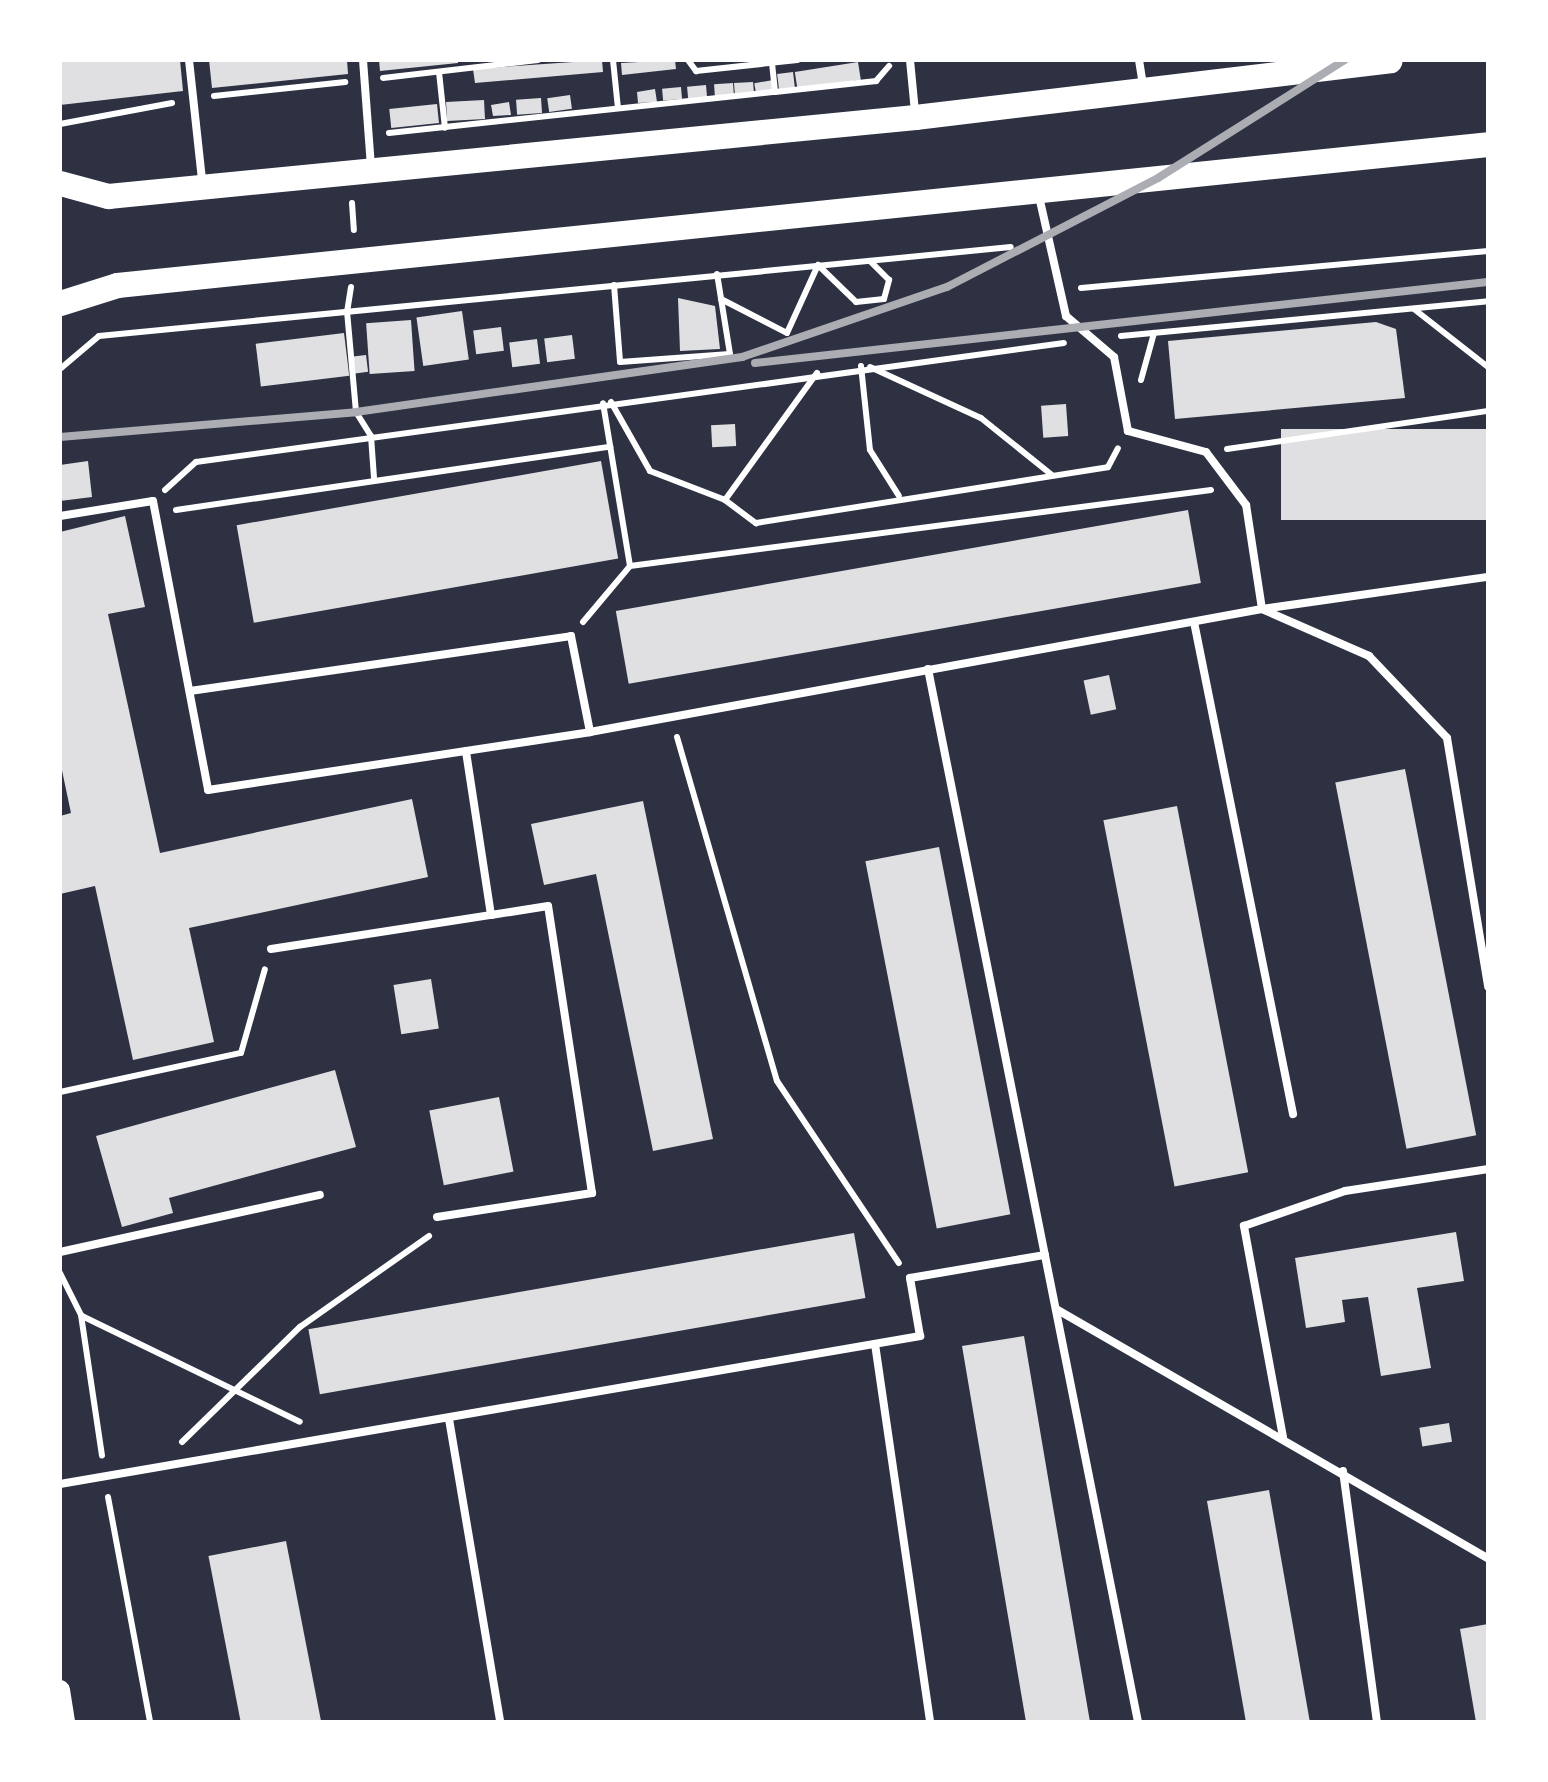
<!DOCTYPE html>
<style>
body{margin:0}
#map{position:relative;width:1548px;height:1782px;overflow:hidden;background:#2d3142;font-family:"Exo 2",sans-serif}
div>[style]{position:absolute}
.building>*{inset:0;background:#e0e0e3;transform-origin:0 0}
.path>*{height:6px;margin:-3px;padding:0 3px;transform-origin:3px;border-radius:3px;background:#fff}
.service>*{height:8px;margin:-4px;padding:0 4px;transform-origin:4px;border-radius:4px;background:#fff}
.secondary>*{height:20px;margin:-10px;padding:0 10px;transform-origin:10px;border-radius:10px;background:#fff}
.primary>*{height:25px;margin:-12.5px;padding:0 12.5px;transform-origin:12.5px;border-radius:12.5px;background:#fff}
.rail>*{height:8px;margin:-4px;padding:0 4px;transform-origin:4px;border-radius:4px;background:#abadb3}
span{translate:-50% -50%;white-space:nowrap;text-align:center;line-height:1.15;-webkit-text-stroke:8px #fff;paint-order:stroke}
.frame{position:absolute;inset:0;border:62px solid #fff;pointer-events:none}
</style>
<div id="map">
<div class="building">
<i style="clip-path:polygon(60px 60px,180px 60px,183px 91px,60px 105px)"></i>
<i style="clip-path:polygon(209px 60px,347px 60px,348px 74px,212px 88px)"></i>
<i style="clip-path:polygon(379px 60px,458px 60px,458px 63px,380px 71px)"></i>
<i style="clip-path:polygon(602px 60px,603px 72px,475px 83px,473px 69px)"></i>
<i style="clip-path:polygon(675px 60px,676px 69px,622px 75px,621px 63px)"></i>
<i style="left:858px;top:62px;width:18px;height:64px;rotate:81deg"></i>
<i style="left:793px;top:72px;width:16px;height:16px;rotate:83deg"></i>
<i style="left:773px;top:80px;width:11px;height:19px;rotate:80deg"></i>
<i style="clip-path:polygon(753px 82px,754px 93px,735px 96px,734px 83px)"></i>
<i style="left:733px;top:83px;width:13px;height:19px;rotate:86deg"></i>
<i style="left:706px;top:85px;width:12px;height:19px;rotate:85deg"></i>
<i style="left:681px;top:87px;width:12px;height:19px;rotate:85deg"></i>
<i style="clip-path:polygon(655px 89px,657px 102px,638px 103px,637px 92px)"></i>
<i style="left:570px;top:95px;width:14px;height:23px;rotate:82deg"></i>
<i style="left:541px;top:98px;width:15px;height:25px;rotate:86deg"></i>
<i style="left:484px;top:100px;width:19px;height:38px;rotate:87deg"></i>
<i style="clip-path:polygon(509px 102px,511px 115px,493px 116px,491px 105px)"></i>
<i style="left:437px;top:104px;width:19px;height:48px;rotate:84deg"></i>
<i style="clip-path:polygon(678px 298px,715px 306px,720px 349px,680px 351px)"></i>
<i style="left:462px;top:311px;width:49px;height:46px;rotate:82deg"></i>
<i style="left:411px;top:320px;width:51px;height:45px;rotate:86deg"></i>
<i style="clip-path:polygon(1376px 322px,1396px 329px,1405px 398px,1175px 419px,1168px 341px)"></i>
<i style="left:501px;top:327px;width:24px;height:28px;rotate:83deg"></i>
<i style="left:344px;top:333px;width:43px;height:89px;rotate:83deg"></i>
<i style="left:572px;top:335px;width:24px;height:28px;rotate:83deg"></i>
<i style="left:537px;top:339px;width:25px;height:28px;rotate:83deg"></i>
<i style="left:366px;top:355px;width:17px;height:13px;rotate:83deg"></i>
<i style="left:1066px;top:404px;width:32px;height:25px;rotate:86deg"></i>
<i style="left:735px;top:424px;width:22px;height:24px;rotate:87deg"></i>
<i style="left:1488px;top:429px;width:91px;height:207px;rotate:90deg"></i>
<i style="clip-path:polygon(88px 461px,92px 497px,60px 501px,60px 465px)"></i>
<i style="left:601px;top:461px;width:99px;height:370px;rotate:80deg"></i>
<i style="left:1188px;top:510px;width:74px;height:581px;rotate:80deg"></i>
<i style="clip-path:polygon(125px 516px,145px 607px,108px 614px,160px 853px,412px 799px,428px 877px,189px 928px,214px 1042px,133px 1060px,95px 886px,60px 894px,60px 816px,71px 813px,60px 761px,60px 532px)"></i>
<i style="left:1109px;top:675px;width:35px;height:26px;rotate:78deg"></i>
<i style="left:1405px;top:769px;width:373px;height:71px;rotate:79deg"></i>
<i style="clip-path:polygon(643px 801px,713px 1139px,653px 1151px,596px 874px,544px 885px,531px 824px)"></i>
<i style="left:1177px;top:806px;width:373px;height:75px;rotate:79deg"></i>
<i style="left:939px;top:847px;width:374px;height:75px;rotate:79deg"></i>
<i style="left:431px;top:979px;width:50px;height:38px;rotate:81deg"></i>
<i style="clip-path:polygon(335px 1070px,356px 1147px,169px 1198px,173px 1213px,122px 1227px,96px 1136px)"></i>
<i style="left:499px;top:1097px;width:76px;height:71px;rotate:79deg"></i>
<i style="clip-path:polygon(1456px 1232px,1464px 1281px,1417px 1288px,1431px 1368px,1381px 1376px,1368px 1297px,1342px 1300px,1345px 1322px,1306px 1328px,1295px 1258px)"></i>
<i style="left:854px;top:1233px;width:66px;height:554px;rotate:80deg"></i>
<i style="clip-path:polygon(1024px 1336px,1053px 1507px,1090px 1722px,1026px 1722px,962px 1346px)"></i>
<i style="left:1449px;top:1423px;width:19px;height:30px;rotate:81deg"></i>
<i style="left:1269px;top:1490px;width:235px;height:63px;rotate:80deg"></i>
<i style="left:286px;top:1541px;width:184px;height:79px;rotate:79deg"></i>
<i style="clip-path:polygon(1488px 1624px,1488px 1722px,1476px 1722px,1460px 1629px)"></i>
</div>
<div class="path">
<i style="left:613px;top:60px;width:48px;rotate:84.1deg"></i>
<i style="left:688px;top:60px;width:14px;rotate:54deg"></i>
<i style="left:696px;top:71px;width:102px;rotate:-6.2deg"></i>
<i style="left:772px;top:63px;width:29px;rotate:84deg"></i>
<i style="left:775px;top:92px;width:102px;rotate:-6.2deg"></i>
<i style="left:876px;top:81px;width:20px;rotate:-49deg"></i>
<i style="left:439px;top:72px;width:56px;rotate:83.9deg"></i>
<i style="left:383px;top:78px;width:156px;rotate:-6.6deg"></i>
<i style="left:214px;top:96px;width:132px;rotate:-6.1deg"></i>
<i style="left:60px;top:124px;width:114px;rotate:-10.6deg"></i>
<i style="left:389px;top:133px;width:388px;rotate:-6.1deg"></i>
<i style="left:352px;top:203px;width:27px;rotate:86deg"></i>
<i style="left:614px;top:285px;width:77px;rotate:85.5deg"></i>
<i style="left:620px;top:362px;width:110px;rotate:-4.2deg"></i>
<i style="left:730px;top:354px;width:81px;rotate:-99.2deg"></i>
<i style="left:351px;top:287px;width:24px;rotate:99deg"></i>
<i style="left:347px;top:311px;width:101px;rotate:84.9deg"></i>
<i style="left:356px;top:412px;width:28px;rotate:58deg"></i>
<i style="left:371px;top:436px;width:42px;rotate:85.9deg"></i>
<i style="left:1081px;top:288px;width:409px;rotate:-5.2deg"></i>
<i style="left:721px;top:299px;width:74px;rotate:27.3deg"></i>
<i style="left:787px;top:333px;width:75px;rotate:-65.5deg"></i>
<i style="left:818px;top:265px;width:53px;rotate:44.2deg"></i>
<i style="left:856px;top:302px;width:28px;rotate:-6deg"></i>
<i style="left:884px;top:299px;width:20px;rotate:-75deg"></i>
<i style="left:889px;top:280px;width:27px;rotate:-135deg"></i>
<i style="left:1414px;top:309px;width:94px;rotate:38.1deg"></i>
<i style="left:1121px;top:336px;width:369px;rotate:-5.4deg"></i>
<i style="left:861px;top:366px;width:84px;rotate:83.9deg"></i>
<i style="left:870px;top:450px;width:54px;rotate:57.8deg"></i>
<i style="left:870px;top:367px;width:122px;rotate:24.7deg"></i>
<i style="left:981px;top:418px;width:91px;rotate:38.8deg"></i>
<i style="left:60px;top:369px;width:51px;rotate:-40.2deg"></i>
<i style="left:99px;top:336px;width:916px;rotate:-5.57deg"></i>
<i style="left:1141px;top:380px;width:49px;rotate:-74.5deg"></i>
<i style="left:611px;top:402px;width:79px;rotate:60.5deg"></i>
<i style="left:650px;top:471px;width:80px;rotate:21.1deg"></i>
<i style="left:725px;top:500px;width:39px;rotate:37deg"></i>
<i style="left:756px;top:523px;width:356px;rotate:-9deg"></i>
<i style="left:1108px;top:467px;width:21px;rotate:-62deg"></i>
<i style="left:1227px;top:449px;width:264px;rotate:-8.3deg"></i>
<i style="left:165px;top:490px;width:42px;rotate:-42.1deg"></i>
<i style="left:196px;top:462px;width:876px;rotate:-7.81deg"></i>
<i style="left:725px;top:500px;width:157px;rotate:-54.1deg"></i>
<i style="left:176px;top:510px;width:439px;rotate:-8.3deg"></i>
<i style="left:630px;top:566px;width:586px;rotate:-7.45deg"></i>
<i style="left:583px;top:622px;width:73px;rotate:-50deg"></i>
<i style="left:630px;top:566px;width:165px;rotate:-99.4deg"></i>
<i style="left:677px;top:737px;width:358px;rotate:73.8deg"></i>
<i style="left:777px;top:1081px;width:219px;rotate:56.2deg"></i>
<i style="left:60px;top:1092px;width:185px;rotate:-12.2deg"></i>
<i style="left:241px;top:1053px;width:87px;rotate:-74.1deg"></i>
<i style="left:60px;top:1273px;width:47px;rotate:63.4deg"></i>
<i style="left:81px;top:1315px;width:142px;rotate:81.5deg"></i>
<i style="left:82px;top:1316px;width:242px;rotate:25.9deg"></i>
<i style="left:182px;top:1442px;width:165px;rotate:-44.3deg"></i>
<i style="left:300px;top:1327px;width:158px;rotate:-35.2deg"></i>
<i style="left:108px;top:1497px;width:229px;rotate:79.4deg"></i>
</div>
<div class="service">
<i style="left:189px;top:60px;width:121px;rotate:83.8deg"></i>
<i style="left:363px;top:60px;width:107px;rotate:85.7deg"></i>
<i style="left:910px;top:60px;width:52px;rotate:84.5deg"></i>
<i style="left:1139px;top:60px;width:25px;rotate:81deg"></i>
<i style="left:60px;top:516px;width:94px;rotate:-9.2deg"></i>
<i style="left:153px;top:501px;width:294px;rotate:79.2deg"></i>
<i style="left:208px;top:790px;width:386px;rotate:-8.6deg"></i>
<i style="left:1262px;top:609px;width:117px;rotate:23.7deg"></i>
<i style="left:1369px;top:656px;width:113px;rotate:46.4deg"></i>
<i style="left:1447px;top:738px;width:252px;rotate:80.6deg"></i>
<i style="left:1262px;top:609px;width:228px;rotate:-8.1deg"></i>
<i style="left:1194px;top:622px;width:502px;rotate:78.62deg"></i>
<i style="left:928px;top:669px;width:1074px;rotate:78.72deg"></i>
<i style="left:190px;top:691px;width:385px;rotate:-8.2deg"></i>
<i style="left:571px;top:636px;width:98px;rotate:78.8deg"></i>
<i style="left:590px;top:732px;width:683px;rotate:-10.37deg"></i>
<i style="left:1262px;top:609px;width:105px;rotate:-98.7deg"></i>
<i style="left:1246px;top:505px;width:66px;rotate:-127deg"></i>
<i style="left:1206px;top:452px;width:81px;rotate:-164.9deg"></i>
<i style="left:1128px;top:431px;width:75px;rotate:-100.7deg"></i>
<i style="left:1114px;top:357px;width:63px;rotate:-139.5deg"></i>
<i style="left:1066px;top:316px;width:123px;rotate:-102.7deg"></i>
<i style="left:271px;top:949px;width:223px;rotate:-8.8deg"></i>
<i style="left:491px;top:915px;width:166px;rotate:-98.7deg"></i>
<i style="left:437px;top:1217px;width:157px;rotate:-8.8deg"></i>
<i style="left:592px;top:1193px;width:290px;rotate:-98.7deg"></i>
<i style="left:548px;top:906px;width:58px;rotate:171deg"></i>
<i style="left:60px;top:1252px;width:266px;rotate:-12.4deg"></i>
<i style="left:1056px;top:1309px;width:499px;rotate:30deg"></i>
<i style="left:875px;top:1344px;width:382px;rotate:81.7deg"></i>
<i style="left:449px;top:1419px;width:307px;rotate:80.4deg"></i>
<i style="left:1283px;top:1437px;width:215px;rotate:-100.5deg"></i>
<i style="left:1244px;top:1226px;width:107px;rotate:-19.1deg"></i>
<i style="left:1345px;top:1191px;width:145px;rotate:-8.7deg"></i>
<i style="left:1343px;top:1471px;width:253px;rotate:82.3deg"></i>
<i style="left:60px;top:1484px;width:873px;rotate:-9.76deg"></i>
<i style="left:920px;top:1336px;width:59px;rotate:-99.8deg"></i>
<i style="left:910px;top:1278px;width:137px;rotate:-9.7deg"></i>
</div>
<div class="secondary">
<i style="left:60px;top:1690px;width:32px;rotate:81deg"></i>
</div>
<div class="primary">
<i style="left:60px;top:183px;width:50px;rotate:15.2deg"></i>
<i style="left:108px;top:196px;width:811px;rotate:-5.59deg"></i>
<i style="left:915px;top:117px;width:478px;rotate:-6.8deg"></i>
<i style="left:60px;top:303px;width:60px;rotate:-17.5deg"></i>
<i style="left:117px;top:285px;width:1378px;rotate:-5.87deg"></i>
</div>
<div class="rail">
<i style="left:755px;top:363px;width:737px;rotate:-6.31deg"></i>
<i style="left:60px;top:437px;width:297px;rotate:-4.8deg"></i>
<i style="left:356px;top:412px;width:390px;rotate:-8.1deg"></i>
<i style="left:742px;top:357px;width:217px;rotate:-18.9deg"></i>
<i style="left:947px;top:287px;width:237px;rotate:-27.3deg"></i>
<i style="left:1158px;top:178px;width:221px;rotate:-32.3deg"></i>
</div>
<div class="frame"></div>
</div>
